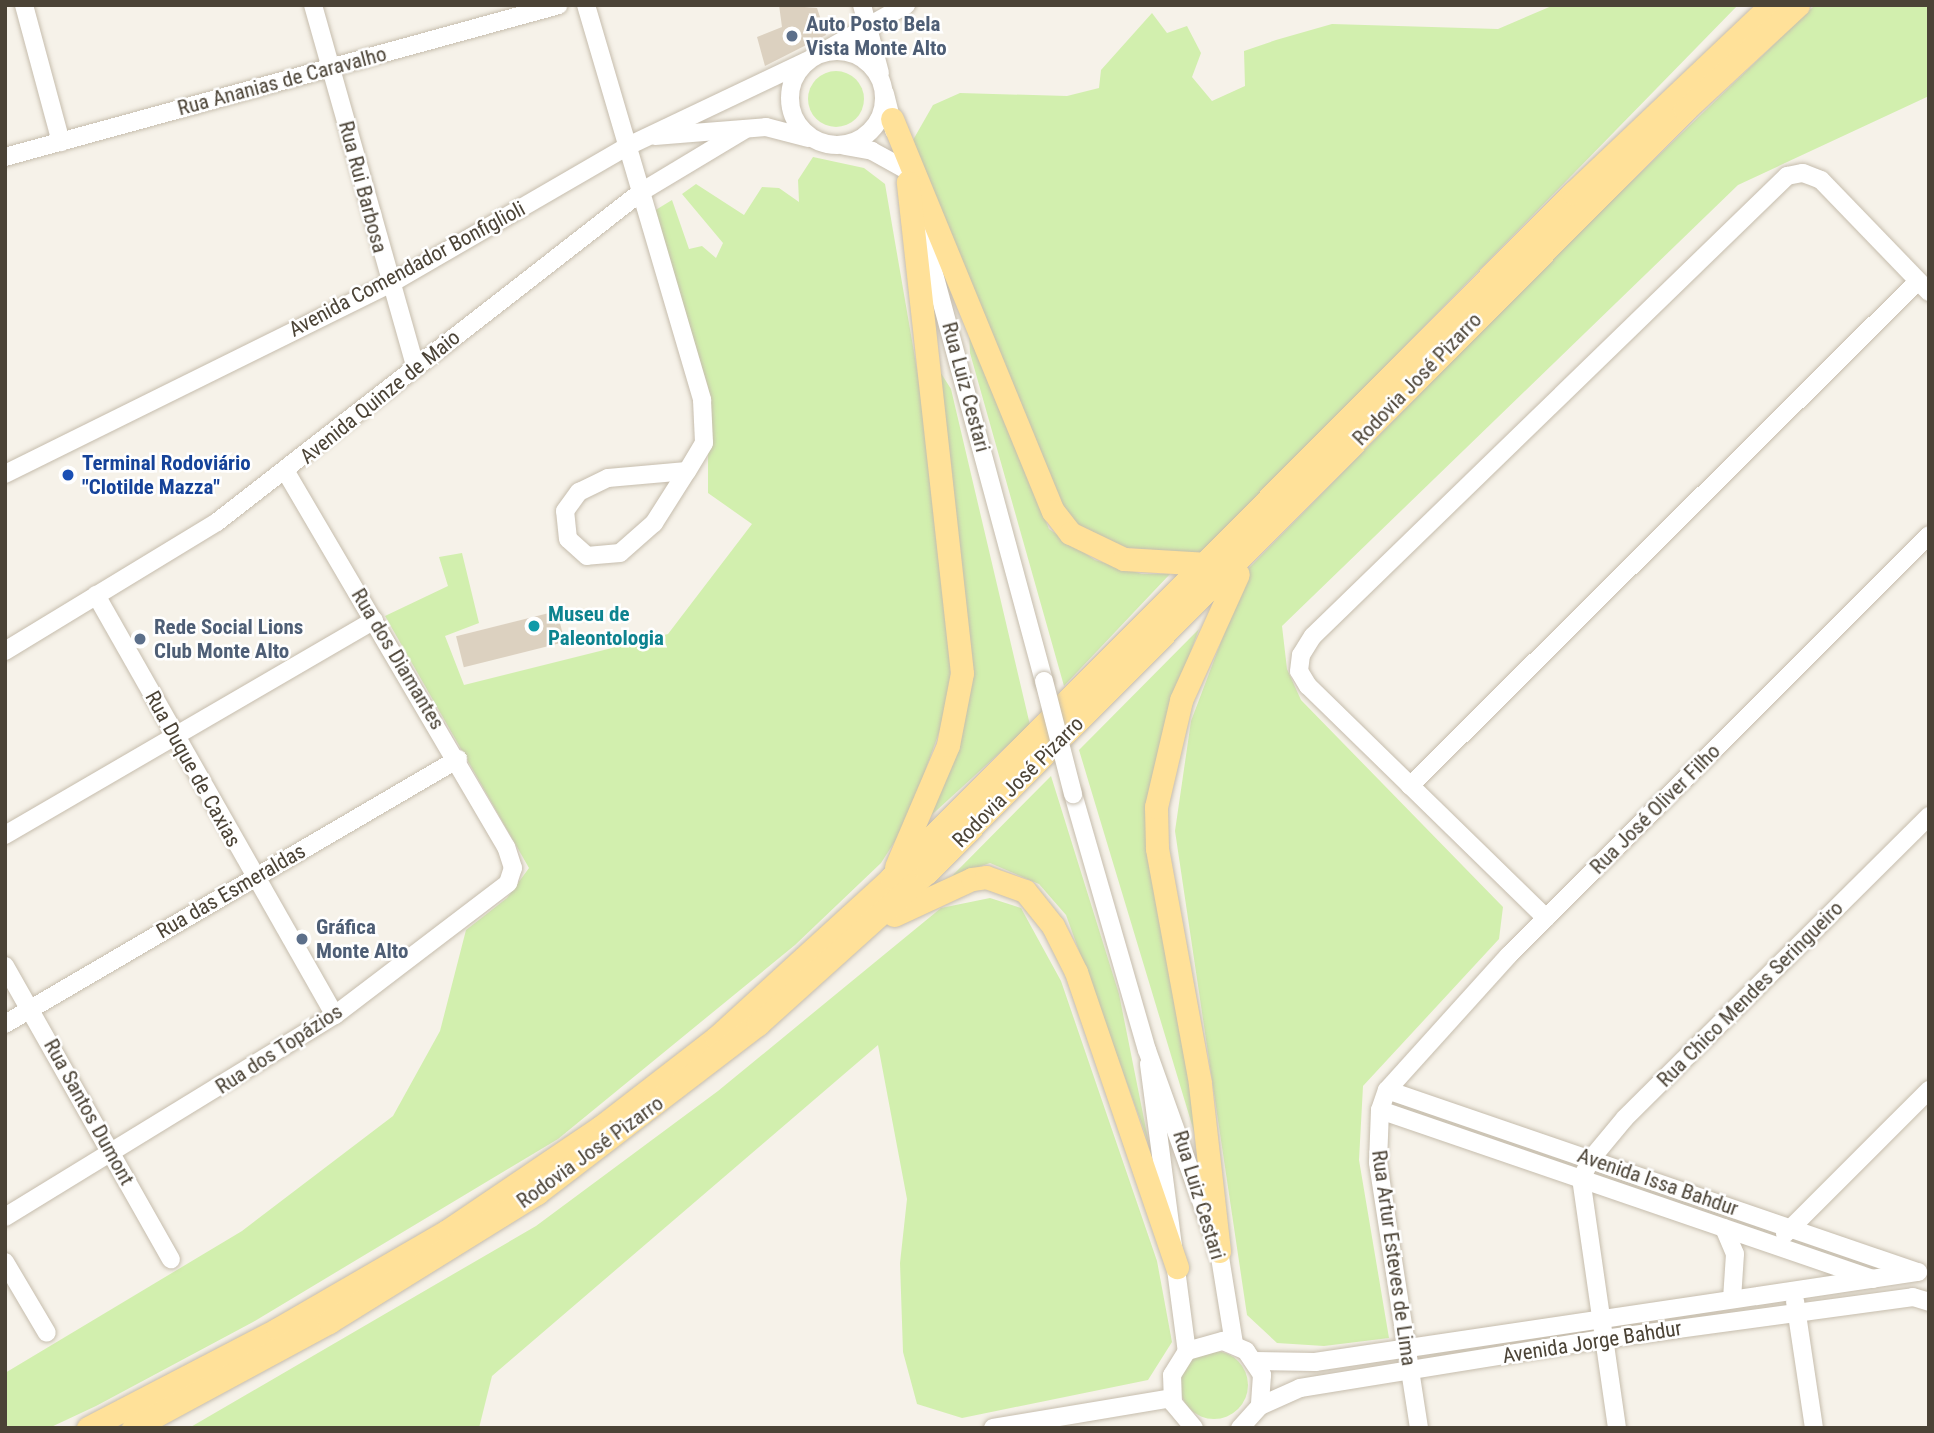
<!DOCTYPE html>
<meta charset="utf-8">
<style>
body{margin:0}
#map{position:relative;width:1934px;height:1433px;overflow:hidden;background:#f6f2e9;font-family:"Roboto Condensed",sans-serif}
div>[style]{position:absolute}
.green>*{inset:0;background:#d2efae}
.round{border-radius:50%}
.building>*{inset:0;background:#dcd1c0;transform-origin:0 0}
.roads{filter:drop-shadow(0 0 2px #c6bdad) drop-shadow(0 0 2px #c6bdad)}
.minor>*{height:18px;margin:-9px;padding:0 9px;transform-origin:9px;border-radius:9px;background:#fff}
.minor>.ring{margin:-9px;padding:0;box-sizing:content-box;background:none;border:18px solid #fff;border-radius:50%}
.major>*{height:23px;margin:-11.5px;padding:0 11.5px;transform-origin:11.5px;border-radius:11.5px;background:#ffe199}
.bridges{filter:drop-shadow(0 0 2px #c6bdad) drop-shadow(0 0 2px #c6bdad)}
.minor-bridge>*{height:18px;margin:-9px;padding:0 9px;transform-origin:9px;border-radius:9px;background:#fff}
.dots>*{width:19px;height:19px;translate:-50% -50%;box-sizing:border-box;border:4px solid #fff;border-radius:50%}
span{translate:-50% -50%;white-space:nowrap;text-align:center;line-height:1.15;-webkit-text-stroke:5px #fff;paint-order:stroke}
.service-label{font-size:21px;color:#4e5e75;font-weight:700}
.left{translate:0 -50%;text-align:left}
.street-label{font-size:21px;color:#4b4336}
.transit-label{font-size:21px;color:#164399;font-weight:700}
.culture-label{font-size:21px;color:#0d838f;font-weight:700}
.frame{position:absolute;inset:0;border:7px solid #4b4336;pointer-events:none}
</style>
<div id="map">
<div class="green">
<i style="clip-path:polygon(1554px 5px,1738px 5px,1202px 554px,1116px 547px,1075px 525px,1058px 504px,913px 140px,933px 105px,960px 93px,1067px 96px,1099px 88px,1101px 70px,1152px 13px,1167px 33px,1187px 26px,1201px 53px,1192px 77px,1212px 101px,1245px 86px,1244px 51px,1276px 40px,1332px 24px,1498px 29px)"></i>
<i style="clip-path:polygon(1815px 5px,1929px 5px,1929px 96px,1738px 185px,1282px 626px,1287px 669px,1301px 700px,1503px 907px,1499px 939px,1363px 1086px,1359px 1160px,1389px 1338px,1324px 1346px,1277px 1343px,1247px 1315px,1175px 831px,1191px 721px,1249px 568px,1581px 230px)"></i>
<i class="round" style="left:808px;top:71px;width:56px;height:56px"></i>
<i style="clip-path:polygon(813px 157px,864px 168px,885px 184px,920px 387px,951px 647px,950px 702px,906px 824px,881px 863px,795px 945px,558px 1139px,253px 1322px,96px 1406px,49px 1428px,5px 1428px,5px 1373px,242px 1231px,393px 1116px,440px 1031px,466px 930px,507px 898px,529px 868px,385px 616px,448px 586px,439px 557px,462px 553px,479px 623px,445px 636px,464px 685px,668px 634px,752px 524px,708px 493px,708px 387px,654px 211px,672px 200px,689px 249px,702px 246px,716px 258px,723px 243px,682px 194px,696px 184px,744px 215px,762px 187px,779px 188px,799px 202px,798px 180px)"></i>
<i style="clip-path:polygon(969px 329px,1049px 529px,1095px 560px,1142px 574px,1170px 574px,1064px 686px,970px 353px)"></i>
<i style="clip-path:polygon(937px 367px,951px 389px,1030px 725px,925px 821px,960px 732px)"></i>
<i style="clip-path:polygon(1199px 629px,1165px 722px,1147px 799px,1205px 1168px,1079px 750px)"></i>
<i style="clip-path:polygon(1051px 776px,1119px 994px,1149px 1144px,1066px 915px,1039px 884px,990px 863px,952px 876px)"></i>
<i style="clip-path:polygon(990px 898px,1021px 908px,1061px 981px,1157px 1261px,1172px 1342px,1148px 1380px,962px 1418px,917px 1404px,903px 1352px,900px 1263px,907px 1199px,878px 1045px,492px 1376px,479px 1428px,189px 1428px,536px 1226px,718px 1091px,941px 908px)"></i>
<i class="round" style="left:1180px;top:1351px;width:68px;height:68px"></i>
</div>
<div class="building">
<i style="clip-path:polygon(779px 5px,817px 8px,826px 35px,765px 66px,757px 37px,782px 27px)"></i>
<i style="left:557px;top:611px;width:32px;height:104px;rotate:76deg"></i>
</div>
<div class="roads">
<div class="minor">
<i style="left:24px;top:5px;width:142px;rotate:74.9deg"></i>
<i style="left:313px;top:5px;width:377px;rotate:74.2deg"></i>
<i style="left:586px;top:5px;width:412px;rotate:73.6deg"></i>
<i style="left:702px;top:400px;width:43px;rotate:87.3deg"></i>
<i style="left:704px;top:443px;width:33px;rotate:121deg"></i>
<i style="left:687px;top:471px;width:62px;rotate:122.4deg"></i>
<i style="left:654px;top:523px;width:45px;rotate:138.6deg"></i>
<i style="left:620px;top:553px;width:33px;rotate:175deg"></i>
<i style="left:587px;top:556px;width:25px;rotate:-138deg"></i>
<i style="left:568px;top:539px;width:28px;rotate:-96deg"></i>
<i style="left:565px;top:511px;width:24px;rotate:-54deg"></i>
<i style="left:579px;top:492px;width:32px;rotate:-26deg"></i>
<i style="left:608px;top:478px;width:79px;rotate:-5.1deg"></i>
<i style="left:862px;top:5px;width:70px;rotate:75.2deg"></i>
<i style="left:826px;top:50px;width:92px;rotate:-29.4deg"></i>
<i class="ring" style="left:790px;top:51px;width:76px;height:76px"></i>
<i style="left:885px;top:94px;width:38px;rotate:76deg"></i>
<i style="left:655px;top:136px;width:111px;rotate:-4.6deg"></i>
<i style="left:766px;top:127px;width:43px;rotate:14.7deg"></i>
<i style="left:845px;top:146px;width:27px;rotate:10deg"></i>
<i style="left:872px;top:151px;width:35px;rotate:29deg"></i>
<i style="left:5px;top:157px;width:574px;rotate:-15.34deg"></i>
<i style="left:919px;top:218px;width:480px;rotate:74.9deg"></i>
<i style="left:5px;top:474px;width:429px;rotate:-26.3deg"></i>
<i style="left:390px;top:284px;width:275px;rotate:-30.1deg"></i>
<i style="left:628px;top:146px;width:198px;rotate:-25.4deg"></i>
<i style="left:96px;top:595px;width:483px;rotate:60.4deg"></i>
<i style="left:5px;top:651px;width:248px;rotate:-31.3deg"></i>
<i style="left:217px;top:522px;width:537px;rotate:-37.89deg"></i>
<i style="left:641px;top:192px;width:120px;rotate:-31deg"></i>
<i style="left:1410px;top:786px;width:716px;rotate:-44.83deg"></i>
<i style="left:1073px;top:794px;width:266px;rotate:73.9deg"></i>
<i style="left:1147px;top:1050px;width:214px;rotate:70.3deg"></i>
<i style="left:1219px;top:1251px;width:94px;rotate:80.8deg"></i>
<i style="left:5px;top:835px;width:427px;rotate:-30.2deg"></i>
<i style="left:1546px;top:918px;width:332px;rotate:-135.7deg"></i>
<i style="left:1308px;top:686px;width:17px;rotate:-121deg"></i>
<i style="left:1299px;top:671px;width:16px;rotate:-83deg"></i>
<i style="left:1301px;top:655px;width:22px;rotate:-58deg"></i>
<i style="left:1313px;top:636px;width:661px;rotate:-44.14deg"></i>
<i style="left:1787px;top:176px;width:16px;rotate:-11deg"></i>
<i style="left:1803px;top:173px;width:19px;rotate:21deg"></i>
<i style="left:1821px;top:180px;width:156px;rotate:46deg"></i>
<i style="left:5px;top:966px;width:337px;rotate:60.5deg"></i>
<i style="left:5px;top:1024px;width:525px;rotate:-30.33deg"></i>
<i style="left:1149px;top:1064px;width:290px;rotate:82.5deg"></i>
<i style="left:1387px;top:1090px;width:560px;rotate:18.95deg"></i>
<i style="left:1380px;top:1110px;width:521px;rotate:18.92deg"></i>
<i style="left:5px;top:1217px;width:387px;rotate:-31.5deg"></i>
<i style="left:335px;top:1015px;width:218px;rotate:-37.3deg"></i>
<i style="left:508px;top:883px;width:16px;rotate:-72deg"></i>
<i style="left:513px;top:868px;width:22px;rotate:-108deg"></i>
<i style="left:506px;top:847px;width:435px;rotate:-120.4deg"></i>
<i style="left:1724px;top:1228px;width:28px;rotate:67deg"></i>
<i style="left:1735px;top:1254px;width:45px;rotate:93.8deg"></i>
<i style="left:1785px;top:1234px;width:204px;rotate:-45deg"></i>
<i style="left:5px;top:1262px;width:82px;rotate:59.4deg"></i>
<i style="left:1795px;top:1301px;width:128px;rotate:81.5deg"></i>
<i style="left:1255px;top:1361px;width:60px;rotate:1deg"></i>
<i style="left:1315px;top:1362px;width:610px;rotate:-8.49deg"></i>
<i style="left:1260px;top:1406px;width:44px;rotate:-24.2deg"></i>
<i style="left:1300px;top:1388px;width:308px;rotate:-9.2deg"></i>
<i style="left:1604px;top:1339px;width:312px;rotate:-7.7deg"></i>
<i style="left:1913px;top:1297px;width:17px;rotate:17deg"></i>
<i style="left:993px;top:1428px;width:181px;rotate:-9.5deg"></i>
<i style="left:1194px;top:1428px;width:33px;rotate:-130deg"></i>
<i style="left:1173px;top:1403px;width:28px;rotate:-92deg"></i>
<i style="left:1172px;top:1375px;width:28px;rotate:-58deg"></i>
<i style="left:1187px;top:1351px;width:37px;rotate:-16deg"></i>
<i style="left:1223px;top:1341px;width:25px;rotate:23deg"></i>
<i style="left:1246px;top:1351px;width:29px;rotate:56deg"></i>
<i style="left:1262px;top:1375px;width:31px;rotate:94deg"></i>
<i style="left:1260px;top:1406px;width:30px;rotate:132deg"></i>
<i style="left:1419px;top:1428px;width:269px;rotate:-98.8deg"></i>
<i style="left:1378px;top:1162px;width:52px;rotate:-87.8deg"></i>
<i style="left:1380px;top:1110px;width:21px;rotate:-71deg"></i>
<i style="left:1387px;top:1090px;width:181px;rotate:-47.9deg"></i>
<i style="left:1508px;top:956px;width:595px;rotate:-45deg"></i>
<i style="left:1617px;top:1428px;width:252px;rotate:-98.2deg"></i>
<i style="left:1581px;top:1179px;width:22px;rotate:-63deg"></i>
<i style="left:1591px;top:1159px;width:53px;rotate:-50.3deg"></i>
<i style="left:1625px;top:1118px;width:429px;rotate:-44.8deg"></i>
</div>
<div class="major">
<i style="left:892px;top:119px;width:424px;rotate:67.7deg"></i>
<i style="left:1053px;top:511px;width:28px;rotate:52deg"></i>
<i style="left:1070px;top:533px;width:60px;rotate:25.7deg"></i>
<i style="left:1124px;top:559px;width:84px;rotate:3.4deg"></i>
<i style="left:896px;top:867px;width:133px;rotate:-66.9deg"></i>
<i style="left:948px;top:745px;width:73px;rotate:-79deg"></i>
<i style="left:962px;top:673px;width:494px;rotate:-96.3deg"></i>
<i style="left:894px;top:915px;width:86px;rotate:-24.8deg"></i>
<i style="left:972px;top:879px;width:14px;rotate:-8deg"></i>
<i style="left:986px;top:877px;width:41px;rotate:19.7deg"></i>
<i style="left:1025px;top:891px;width:45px;rotate:51.3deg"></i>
<i style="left:1053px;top:926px;width:51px;rotate:63.4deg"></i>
<i style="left:1076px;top:972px;width:312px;rotate:71.1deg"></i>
<i style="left:1219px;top:1251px;width:169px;rotate:-96.5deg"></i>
<i style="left:1200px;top:1083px;width:239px;rotate:-100.4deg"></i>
<i style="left:1157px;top:848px;width:41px;rotate:-91.4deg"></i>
<i style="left:1156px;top:807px;width:110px;rotate:-76.8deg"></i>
<i style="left:1181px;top:700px;width:138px;rotate:-65.7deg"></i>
<i style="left:88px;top:1428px;width:214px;rotate:-27.5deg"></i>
<i style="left:278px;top:1329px;width:195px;rotate:-30.1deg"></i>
<i style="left:447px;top:1231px;width:187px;rotate:-34.1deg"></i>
<i style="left:602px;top:1126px;width:144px;rotate:-37.7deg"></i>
<i style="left:716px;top:1038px;width:237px;rotate:-42.4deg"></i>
<i style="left:891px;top:878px;width:967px;rotate:-45.13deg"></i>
<i style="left:1573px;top:193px;width:273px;rotate:-43.5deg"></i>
<i style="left:133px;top:1428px;width:223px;rotate:-28.4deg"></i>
<i style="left:329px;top:1322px;width:245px;rotate:-31.8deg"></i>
<i style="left:537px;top:1193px;width:278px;rotate:-37.4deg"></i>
<i style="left:758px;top:1024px;width:227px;rotate:-42deg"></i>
<i style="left:927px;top:872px;width:1075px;rotate:-45.15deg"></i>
<i style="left:1685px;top:110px;width:154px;rotate:-42.9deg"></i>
</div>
</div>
<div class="bridges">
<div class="minor-bridge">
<i style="left:1044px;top:681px;width:117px;rotate:75.6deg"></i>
</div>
</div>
<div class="dots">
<i style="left:792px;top:36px;background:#5c6f8a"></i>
<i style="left:68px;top:475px;background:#1a4fb4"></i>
<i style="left:534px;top:626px;background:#0f9aa8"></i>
<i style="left:140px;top:639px;background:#5c6f8a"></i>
<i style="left:302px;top:939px;background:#5c6f8a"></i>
</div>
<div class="service-label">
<span class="left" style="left:806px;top:36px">Auto Posto Bela<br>Vista Monte Alto</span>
<span class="left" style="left:154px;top:639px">Rede Social Lions<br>Club Monte Alto</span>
<span class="left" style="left:316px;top:939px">Gráfica<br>Monte Alto</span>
</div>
<div class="street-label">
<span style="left:282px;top:81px;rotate:-15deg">Rua Ananias de Caravalho</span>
<span style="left:363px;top:187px;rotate:75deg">Rua Rui Barbosa</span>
<span style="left:407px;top:269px;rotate:-28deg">Avenida Comendador Bonfiglioli</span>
<span style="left:1417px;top:379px;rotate:-46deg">Rodovia José Pizarro</span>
<span style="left:966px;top:387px;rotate:75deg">Rua Luiz Cestari</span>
<span style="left:380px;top:397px;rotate:-39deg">Avenida Quinze de Maio</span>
<span style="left:398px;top:659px;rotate:59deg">Rua dos Diamantes</span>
<span style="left:193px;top:769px;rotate:61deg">Rua Duque de Caxias</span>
<span style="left:1018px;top:782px;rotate:-45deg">Rodovia José Pizarro</span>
<span style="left:1655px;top:809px;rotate:-45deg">Rua José Oliver Filho</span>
<span style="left:231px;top:891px;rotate:-30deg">Rua das Esmeraldas</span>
<span style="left:1750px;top:994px;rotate:-45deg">Rua Chico Mendes Seringueiro</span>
<span style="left:279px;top:1049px;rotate:-33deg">Rua dos Topázios</span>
<span style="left:89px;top:1112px;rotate:61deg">Rua Santos Dumont</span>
<span style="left:590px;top:1152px;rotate:-36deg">Rodovia José Pizarro</span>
<span style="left:1658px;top:1182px;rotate:19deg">Avenida Issa Bahdur</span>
<span style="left:1199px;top:1195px;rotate:73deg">Rua Luiz Cestari</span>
<span style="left:1394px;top:1258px;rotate:82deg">Rua Artur Esteves de Lima</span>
<span style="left:1592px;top:1342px;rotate:-9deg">Avenida Jorge Bahdur</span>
</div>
<div class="transit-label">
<span class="left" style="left:82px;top:475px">Terminal Rodoviário<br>"Clotilde Mazza"</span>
</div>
<div class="culture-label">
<span class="left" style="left:548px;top:626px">Museu de<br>Paleontologia</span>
</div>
<div class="frame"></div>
</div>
